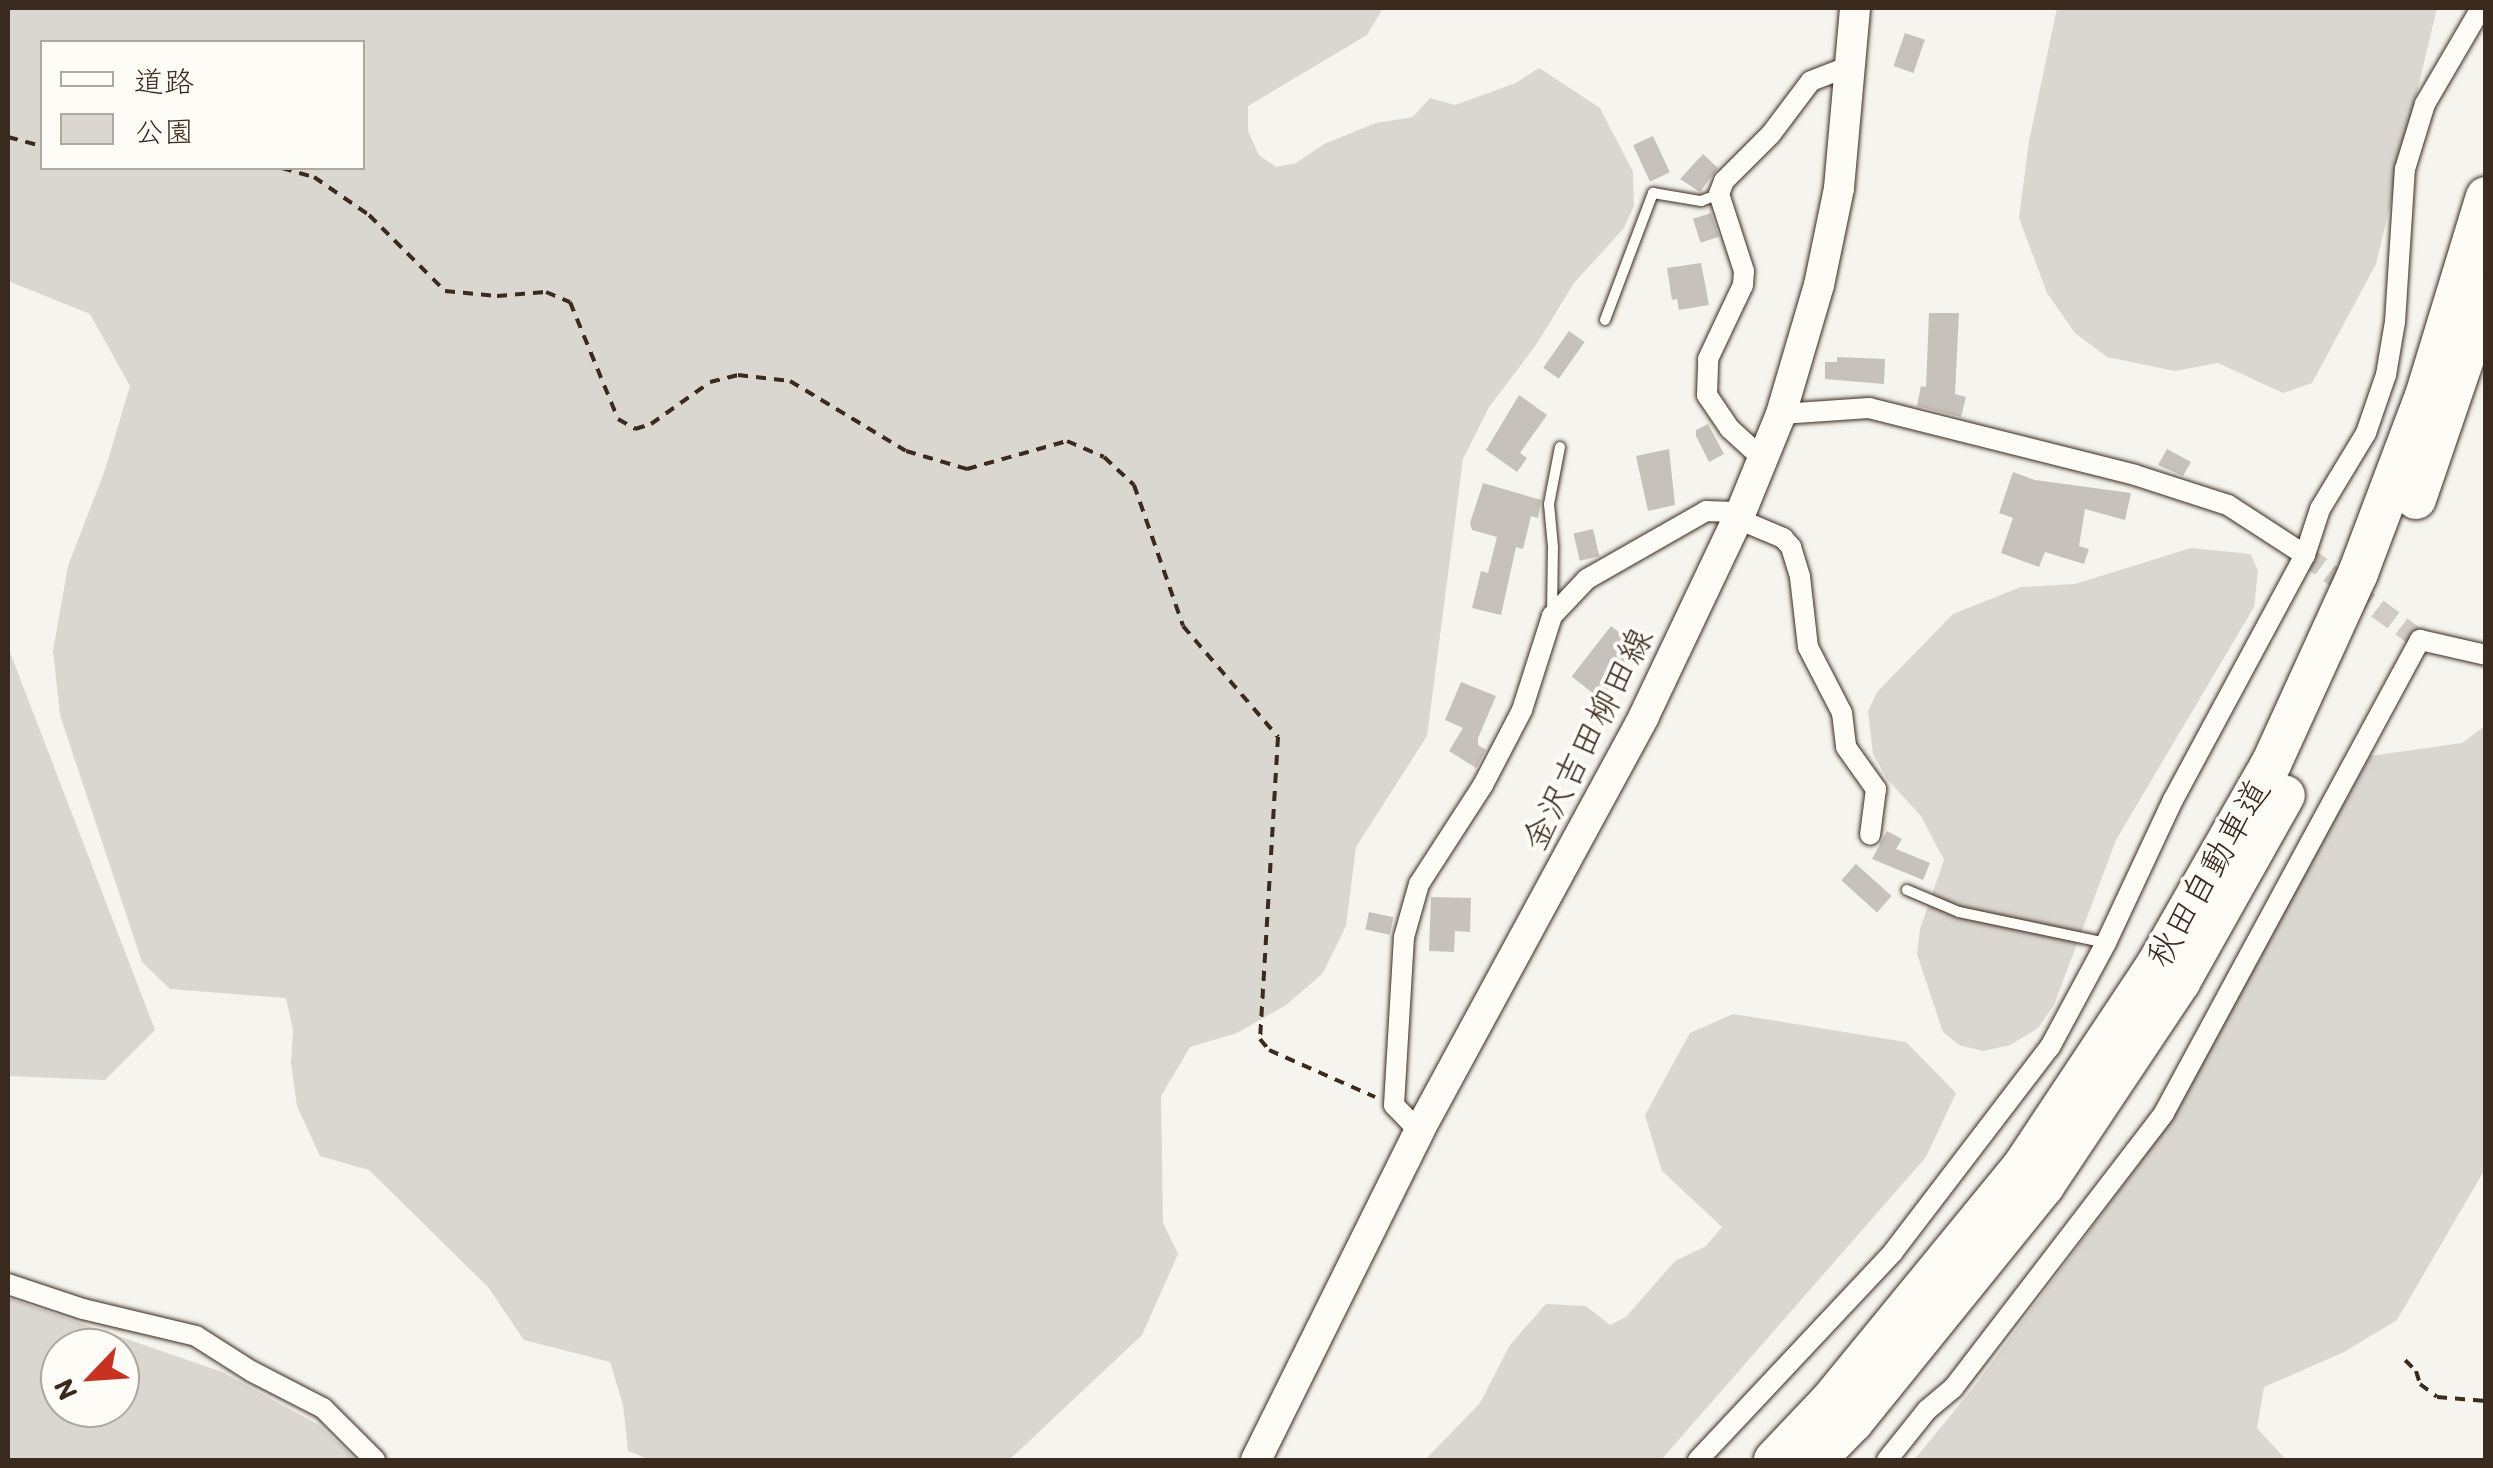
<!DOCTYPE html>
<meta charset="utf-8">
<style>
body{margin:0}
#map{position:relative;width:2493px;height:1468px;overflow:hidden;background:#f5f4ee;font-family:Itim,"Klee One",sans-serif}
div>[style]{position:absolute}
.green>*{inset:0;background:#dad6d0}
.building>*{inset:0;background:#c7c1bb;transform-origin:0 0}
.street-tunnel>*{height:20px;margin-top:-10px;transform-origin:0;background:repeating-linear-gradient(90deg,#d0ccc4 0 20px,transparent 0 30px)}
.path>*{height:4px;margin-top:-2px;transform-origin:0;background:repeating-linear-gradient(90deg,#3b2a1e 0 10px,transparent 0 18px)}
.roads{filter:drop-shadow(0 0 2px #3b2a1e) drop-shadow(0 0 2px #3b2a1e)}
.lane>*{height:10px;margin:-5px;padding:0 5px;transform-origin:5px;border-radius:5px;background:#fdfcf7}
.street>*{height:20px;margin:-10px;padding:0 10px;transform-origin:10px;border-radius:10px;background:#fdfcf7}
.secondary>*{height:30px;margin:-15px;padding:0 15px;transform-origin:15px;border-radius:15px;background:#fdfcf7}
.highway>*{height:40px;margin:-20px;padding:0 20px;transform-origin:20px;border-radius:20px;background:#fdfcf7}
span{translate:-50% -50%;white-space:nowrap;text-align:center;line-height:1.15;-webkit-text-stroke:8px #fdfcf7;paint-order:stroke}
.street-label{font-size:35px;color:#3b2a1e}
.frame{position:absolute;inset:0;border:10px solid #3b2a1e;pointer-events:none}
.legend{position:absolute;left:40px;top:40px;width:325px;height:130px;box-sizing:border-box;background:#fdfcf7;border:2px solid #afa8a0;margin:0;padding:12px 18px;list-style:none;font-size:30px;color:#3b2a1e}
.legend li{display:flex;align-items:center;gap:20px;height:50px}
.legend b{width:50px;border:2px solid #afa8a0}
.north{position:absolute;left:40px;top:1328px;width:100px;height:100px;box-sizing:border-box;background:#fdfcf7;border:2px solid #afa8a0;border-radius:50%;rotate:245deg;font-size:28px;font-weight:700;line-height:40px;text-align:center;color:#3b2a1e}
.north::after{content:'';display:block;margin:auto;width:35px;height:45px;background:#c8321e;clip-path:polygon(50% 0,100% 100%,50% 72%,0 100%)}
</style>
<div id="map">
<div class="green">
<i style="clip-path:polygon(evenodd,8px 8px,1383px 8px,1367px 35px,1248px 106px,1248px 131px,1259px 155px,1276px 167px,1296px 163px,1324px 144px,1376px 123px,1413px 117px,1430px 98px,1455px 105px,1516px 83px,1539px 68px,1600px 108px,1633px 172px,1634px 206px,1624px 228px,1574px 283px,1536px 345px,1489px 407px,1463px 459px,1427px 736px,1356px 847px,1346px 926px,1323px 973px,1286px 1005px,1237px 1033px,1190px 1047px,1161px 1096px,1163px 1223px,1178px 1254px,1142px 1335px,1009px 1460px,651px 1460px,628px 1451px,623px 1405px,610px 1362px,524px 1340px,488px 1287px,369px 1170px,320px 1156px,297px 1106px,291px 1063px,293px 1030px,286px 998px,170px 989px,142px 962px,60px 715px,53px 651px,68px 566px,105px 470px,130px 386px,90px 314px,8px 281px,8px 8px,362px 42px,362px 168px,42px 168px,42px 42px,362px 42px)"></i>
<i style="clip-path:polygon(2057px 8px,2437px 8px,2376px 264px,2312px 383px,2283px 393px,2218px 363px,2175px 371px,2107px 357px,2075px 333px,2047px 293px,2019px 218px,2029px 141px)"></i>
<i style="clip-path:polygon(2191px 548px,2251px 554px,2258px 571px,2254px 607px,2116px 840px,2054px 1005px,2038px 1028px,2010px 1045px,1983px 1051px,1959px 1045px,1943px 1032px,1917px 954px,1920px 929px,1944px 860px,1921px 816px,1887px 779px,1873px 754px,1868px 711px,1877px 692px,1953px 614px,2021px 587px,2075px 584px)"></i>
<i style="clip-path:polygon(8px 647px,155px 1030px,105px 1080px,8px 1076px)"></i>
<i style="clip-path:polygon(2485px 726px,2485px 1169px,2397px 1320px,2344px 1352px,2264px 1387px,2257px 1428px,2286px 1460px,1914px 1460px,1973px 1388px,2165px 1129px,2370px 756px,2462px 743px)"></i>
<i style="clip-path:polygon(1733px 1014px,1906px 1042px,1956px 1093px,1926px 1157px,1661px 1460px,1425px 1460px,1480px 1403px,1510px 1345px,1546px 1304px,1586px 1306px,1610px 1325px,1626px 1317px,1675px 1261px,1706px 1246px,1722px 1227px,1662px 1171px,1645px 1115px,1690px 1033px)"></i>
<i style="clip-path:polygon(evenodd,8px 1298px,222px 1372px,319px 1425px,356px 1460px,8px 1460px,8px 1298px,120px 1348px,120px 1408px,60px 1408px,60px 1348px,120px 1348px)"></i>
</div>
<div class="building">
<i style="left:1905px;top:33px;width:21px;height:35px;rotate:19deg"></i>
<i style="left:1653px;top:136px;width:40px;height:22px;rotate:65deg"></i>
<i style="clip-path:polygon(1703px 154px,1718px 168px,1700px 192px,1680px 179px)"></i>
<i style="left:1711px;top:213px;width:25px;height:19px;rotate:72deg"></i>
<i style="clip-path:polygon(1701px 263px,1709px 305px,1679px 310px,1677px 299px,1672px 300px,1667px 268px)"></i>
<i style="clip-path:polygon(1929px 313px,1959px 313px,1955px 394px,1966px 397px,1961px 417px,1917px 406px,1921px 386px,1926px 387px)"></i>
<i style="left:1569px;top:331px;width:19px;height:45px;rotate:35deg"></i>
<i style="clip-path:polygon(1837px 357px,1885px 359px,1884px 384px,1825px 379px,1825px 362px,1837px 362px)"></i>
<i style="clip-path:polygon(1519px 395px,1547px 415px,1520px 453px,1527px 458px,1517px 472px,1486px 450px)"></i>
<i style="clip-path:polygon(1708px 424px,1724px 454px,1709px 462px,1696px 436px,1696px 430px)"></i>
<i style="clip-path:polygon(1669px 449px,1675px 505px,1648px 511px,1636px 456px)"></i>
<i style="clip-path:polygon(2167px 449px,2191px 462px,2183px 476px,2158px 465px)"></i>
<i style="clip-path:polygon(2013px 472px,2035px 480px,2131px 493px,2125px 520px,2085px 509px,2079px 546px,2089px 549px,2084px 564px,2045px 552px,2039px 567px,2001px 553px,2013px 518px,1999px 513px)"></i>
<i style="clip-path:polygon(1483px 483px,1541px 500px,1538px 518px,1531px 516px,1523px 549px,1516px 547px,1501px 615px,1472px 608px,1481px 571px,1488px 573px,1497px 537px,1472px 530px,1470px 523px)"></i>
<i style="left:1593px;top:529px;width:28px;height:20px;rotate:77deg"></i>
<i style="left:1611px;top:626px;width:37px;height:64px;rotate:38deg"></i>
<i style="clip-path:polygon(1461px 682px,1496px 696px,1478px 738px,1478px 745px,1486px 750px,1476px 768px,1449px 751px,1463px 728px,1445px 720px)"></i>
<i style="clip-path:polygon(1887px 831px,1902px 839px,1896px 849px,1930px 863px,1923px 880px,1872px 859px)"></i>
<i style="left:1856px;top:864px;width:48px;height:22px;rotate:42deg"></i>
<i style="clip-path:polygon(1431px 897px,1471px 898px,1470px 932px,1455px 931px,1454px 952px,1429px 951px)"></i>
<i style="left:1369px;top:912px;width:25px;height:18px;rotate:12deg"></i>
</div>
<div class="street-tunnel">
<i style="left:2305px;top:555px;width:143px;rotate:36.5deg"></i>
</div>
<div class="path">
<i style="left:8px;top:137px;width:35px;rotate:15deg"></i>
<i style="left:282px;top:168px;width:33px;rotate:16deg"></i>
<i style="left:314px;top:177px;width:67px;rotate:34.6deg"></i>
<i style="left:369px;top:215px;width:107px;rotate:45deg"></i>
<i style="left:445px;top:291px;width:52px;rotate:5.5deg"></i>
<i style="left:497px;top:296px;width:49px;rotate:-4.7deg"></i>
<i style="left:546px;top:292px;width:26px;rotate:23deg"></i>
<i style="left:570px;top:302px;width:126px;rotate:67.7deg"></i>
<i style="left:618px;top:419px;width:20px;rotate:30deg"></i>
<i style="left:635px;top:429px;width:17px;rotate:-17deg"></i>
<i style="left:651px;top:424px;width:72px;rotate:-35.4deg"></i>
<i style="left:710px;top:382px;width:29px;rotate:-14deg"></i>
<i style="left:738px;top:375px;width:52px;rotate:6.6deg"></i>
<i style="left:790px;top:381px;width:135px;rotate:31.1deg"></i>
<i style="left:906px;top:451px;width:64px;rotate:16.4deg"></i>
<i style="left:967px;top:469px;width:104px;rotate:-15.6deg"></i>
<i style="left:1067px;top:441px;width:40px;rotate:23.4deg"></i>
<i style="left:1104px;top:457px;width:41px;rotate:43deg"></i>
<i style="left:1134px;top:485px;width:149px;rotate:70.8deg"></i>
<i style="left:1183px;top:626px;width:146px;rotate:49.4deg"></i>
<i style="left:1278px;top:737px;width:303px;rotate:93.4deg"></i>
<i style="left:1260px;top:1039px;width:14px;rotate:51deg"></i>
<i style="left:1269px;top:1050px;width:116px;rotate:23.9deg"></i>
<i style="left:2405px;top:1360px;width:16px;rotate:45deg"></i>
<i style="left:2416px;top:1371px;width:14px;rotate:73deg"></i>
<i style="left:2420px;top:1384px;width:21px;rotate:37deg"></i>
<i style="left:2437px;top:1397px;width:49px;rotate:4.7deg"></i>
</div>
<div class="roads">
<div class="lane">
<i style="left:1605px;top:320px;width:136px;rotate:-69.3deg"></i>
<i style="left:1653px;top:193px;width:49px;rotate:9.5deg"></i>
<i style="left:1701px;top:201px;width:19px;rotate:-21deg"></i>
<i style="left:1552px;top:615px;width:68px;rotate:-89.2deg"></i>
<i style="left:1553px;top:547px;width:43px;rotate:-95.3deg"></i>
<i style="left:1549px;top:504px;width:58px;rotate:-79.1deg"></i>
<i style="left:1907px;top:890px;width:56px;rotate:22.9deg"></i>
<i style="left:1959px;top:912px;width:150px;rotate:11.9deg"></i>
</div>
<div class="street">
<i style="left:1781px;top:414px;width:88px;rotate:-3.9deg"></i>
<i style="left:1869px;top:408px;width:274px;rotate:14.1deg"></i>
<i style="left:2135px;top:475px;width:98px;rotate:17.9deg"></i>
<i style="left:2228px;top:505px;width:92px;rotate:33deg"></i>
<i style="left:1763px;top:459px;width:45px;rotate:-137.7deg"></i>
<i style="left:1730px;top:429px;width:41px;rotate:-124.1deg"></i>
<i style="left:1707px;top:395px;width:36px;rotate:-88deg"></i>
<i style="left:1708px;top:359px;width:82px;rotate:-64.7deg"></i>
<i style="left:1743px;top:285px;width:14px;rotate:-86deg"></i>
<i style="left:1744px;top:271px;width:81px;rotate:-108deg"></i>
<i style="left:1719px;top:194px;width:14px;rotate:-69deg"></i>
<i style="left:1724px;top:181px;width:66px;rotate:-45deg"></i>
<i style="left:1771px;top:134px;width:66px;rotate:-53deg"></i>
<i style="left:1811px;top:81px;width:42px;rotate:-21deg"></i>
<i style="left:1738px;top:519px;width:49px;rotate:22.9deg"></i>
<i style="left:1783px;top:538px;width:12px;rotate:48deg"></i>
<i style="left:1791px;top:547px;width:31px;rotate:73deg"></i>
<i style="left:1800px;top:577px;width:70px;rotate:83.5deg"></i>
<i style="left:1808px;top:647px;width:74px;rotate:62.7deg"></i>
<i style="left:1842px;top:713px;width:34px;rotate:83deg"></i>
<i style="left:1846px;top:747px;width:52px;rotate:54.5deg"></i>
<i style="left:1876px;top:789px;width:46px;rotate:97.4deg"></i>
<i style="left:1419px;top:1131px;width:36px;rotate:-134deg"></i>
<i style="left:1394px;top:1105px;width:168px;rotate:-86.6deg"></i>
<i style="left:1404px;top:937px;width:55px;rotate:-74.2deg"></i>
<i style="left:1419px;top:884px;width:118px;rotate:-57.1deg"></i>
<i style="left:1483px;top:785px;width:85px;rotate:-62.5deg"></i>
<i style="left:1522px;top:710px;width:99px;rotate:-72.3deg"></i>
<i style="left:1552px;top:616px;width:51px;rotate:-46.6deg"></i>
<i style="left:1587px;top:579px;width:137px;rotate:-29.7deg"></i>
<i style="left:1706px;top:511px;width:35px;rotate:2deg"></i>
<i style="left:8px;top:1284px;width:79px;rotate:18.4deg"></i>
<i style="left:83px;top:1309px;width:116px;rotate:13.4deg"></i>
<i style="left:196px;top:1336px;width:65px;rotate:32.5deg"></i>
<i style="left:251px;top:1371px;width:81px;rotate:27.2deg"></i>
<i style="left:323px;top:1408px;width:74px;rotate:45deg"></i>
<i style="left:1698px;top:1460px;width:285px;rotate:-46.8deg"></i>
<i style="left:1893px;top:1252px;width:258px;rotate:-52.6deg"></i>
<i style="left:2050px;top:1047px;width:118px;rotate:-61.7deg"></i>
<i style="left:2106px;top:943px;width:158px;rotate:-64.9deg"></i>
<i style="left:2173px;top:800px;width:278px;rotate:-61.7deg"></i>
<i style="left:2305px;top:555px;width:48px;rotate:-71.9deg"></i>
<i style="left:2320px;top:509px;width:89px;rotate:-58.8deg"></i>
<i style="left:2366px;top:433px;width:61px;rotate:-71deg"></i>
<i style="left:2386px;top:375px;width:54px;rotate:-80.4deg"></i>
<i style="left:2395px;top:322px;width:153px;rotate:-86.3deg"></i>
<i style="left:2405px;top:169px;width:68px;rotate:-72.9deg"></i>
<i style="left:2425px;top:104px;width:111px;rotate:-59.7deg"></i>
<i style="left:1887px;top:1460px;width:64px;rotate:-51.3deg"></i>
<i style="left:1927px;top:1410px;width:35px;rotate:-40deg"></i>
<i style="left:1954px;top:1387px;width:345px;rotate:-52.5deg"></i>
<i style="left:2164px;top:1113px;width:538px;rotate:-61.58deg"></i>
<i style="left:2420px;top:640px;width:68px;rotate:12.8deg"></i>
</div>
<div class="secondary">
<i style="left:1256px;top:1460px;width:367px;rotate:-63.6deg"></i>
<i style="left:1419px;top:1131px;width:472px;rotate:-61.5deg"></i>
<i style="left:1644px;top:716px;width:226px;rotate:-64.6deg"></i>
<i style="left:1741px;top:512px;width:106px;rotate:-67.8deg"></i>
<i style="left:1781px;top:414px;width:134px;rotate:-73.6deg"></i>
<i style="left:1819px;top:285px;width:99px;rotate:-78.3deg"></i>
<i style="left:1839px;top:188px;width:181px;rotate:-84.9deg"></i>
</div>
<div class="highway">
<i style="left:2416px;top:499px;width:216px;rotate:-71.1deg"></i>
<i style="left:1774px;top:1460px;width:83px;rotate:-46.5deg"></i>
<i style="left:1831px;top:1400px;width:301px;rotate:-50.7deg"></i>
<i style="left:2022px;top:1167px;width:240px;rotate:-56.4deg"></i>
<i style="left:2155px;top:967px;width:234px;rotate:-60.3deg"></i>
<i style="left:2271px;top:764px;width:210px;rotate:-65.5deg"></i>
<i style="left:2358px;top:573px;width:189px;rotate:-69.3deg"></i>
<i style="left:2425px;top:396px;width:208px;rotate:-73deg"></i>
<i style="left:1816px;top:1460px;width:53px;rotate:-45.8deg"></i>
<i style="left:1853px;top:1422px;width:304px;rotate:-51deg"></i>
<i style="left:2044px;top:1186px;width:245px;rotate:-56.3deg"></i>
<i style="left:2180px;top:982px;width:214px;rotate:-60.7deg"></i>
</div>
</div>
<div class="street-label">
<span style="left:1587px;top:739px;rotate:-63deg">金沢吉田柳田線</span>
<span style="left:2208px;top:873px;rotate:-60deg">秋田自動車道</span>
</div>
<div class="frame"></div>
<ul class="legend">
<li><b style="height:12px;background:#fdfcf7"></b>道路</li>
<li><b style="height:28px;background:#dad6d0"></b>公園</li>
</ul>
<div class="north">N</div>
</div>
